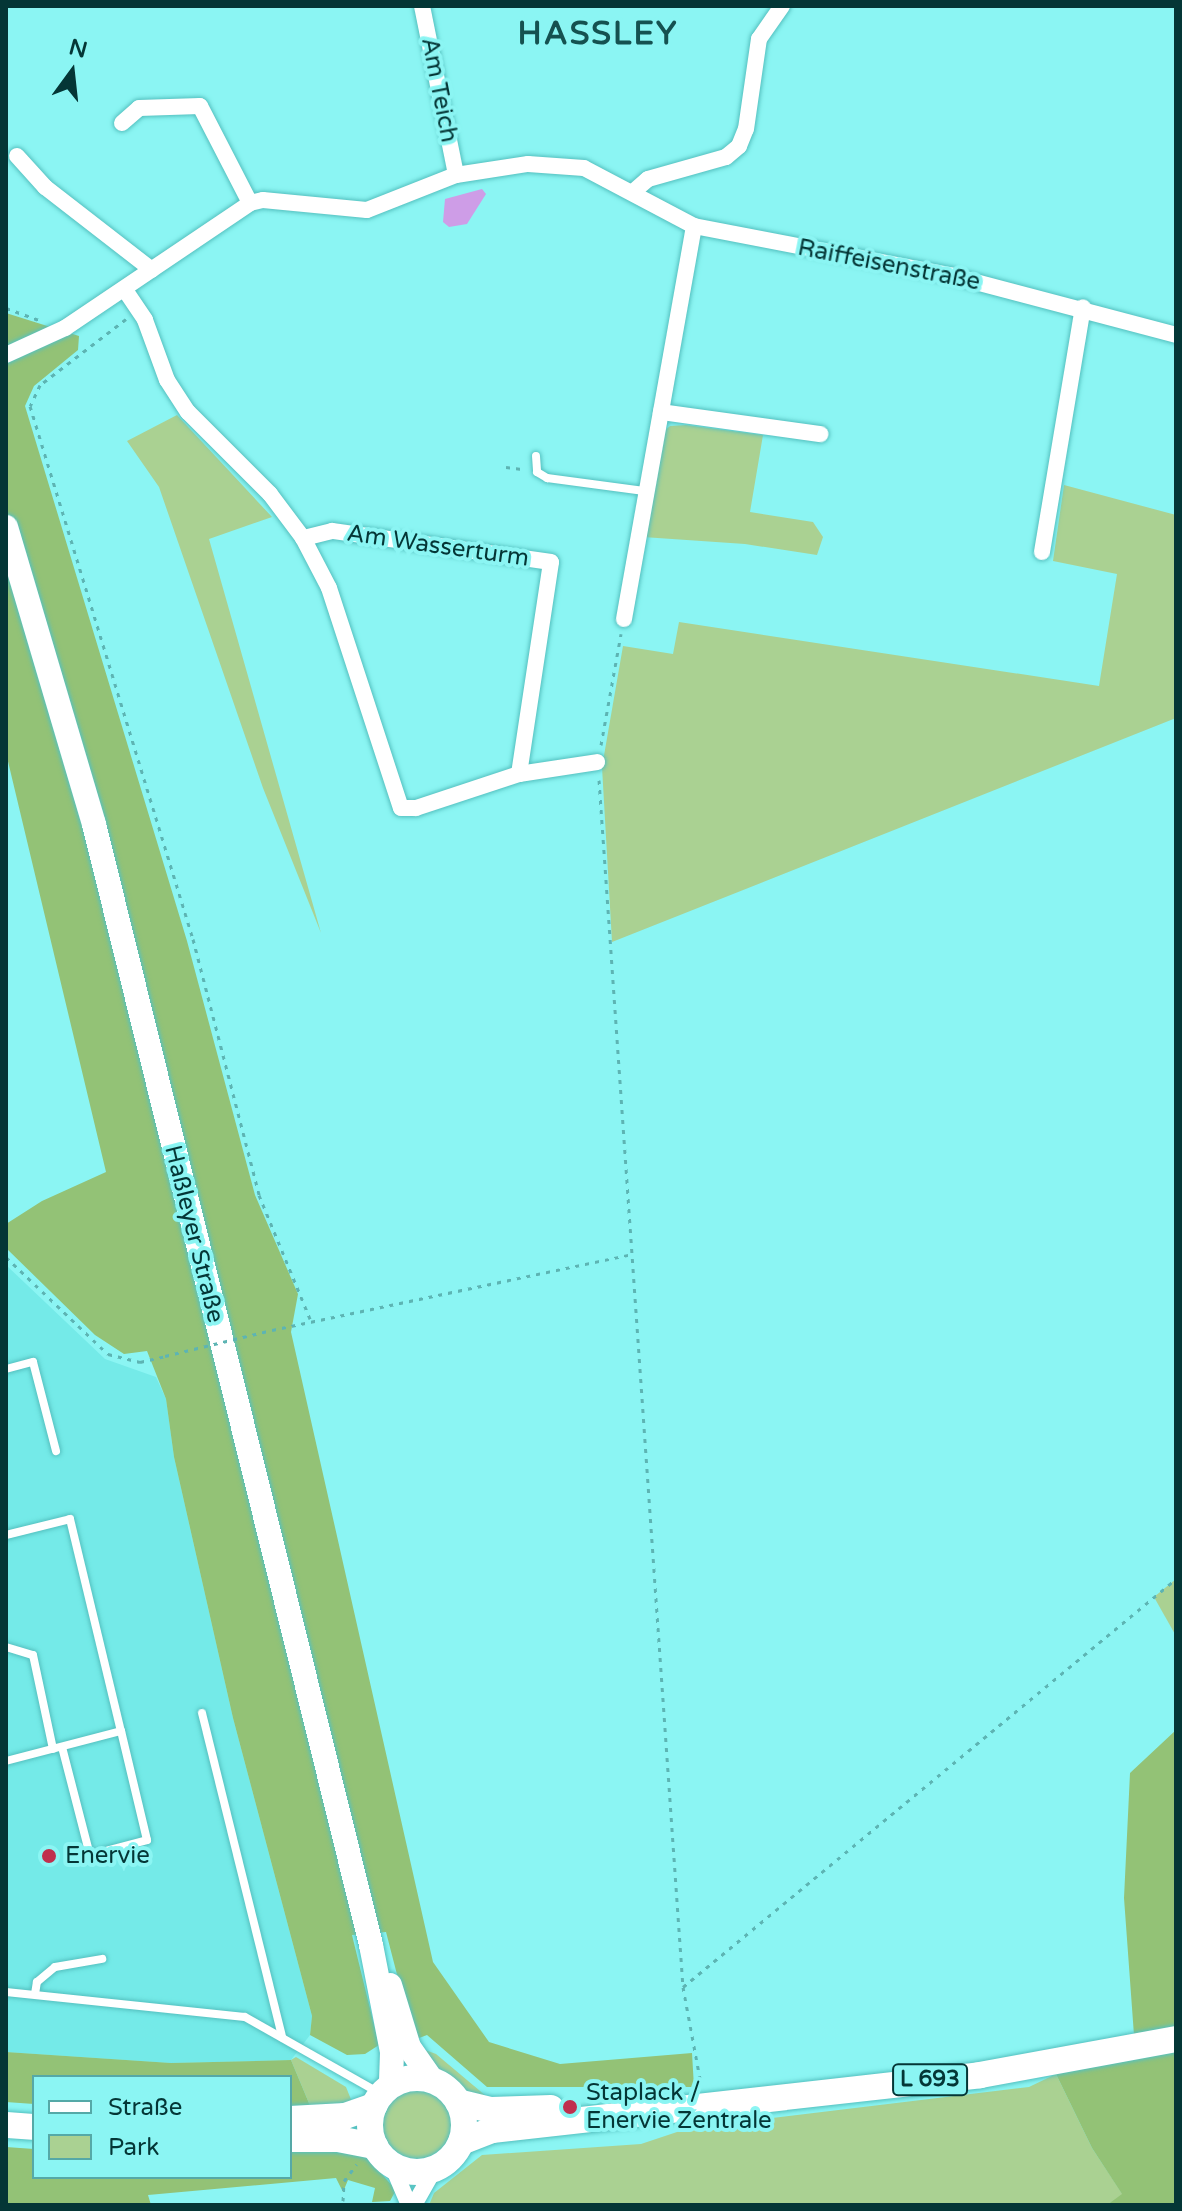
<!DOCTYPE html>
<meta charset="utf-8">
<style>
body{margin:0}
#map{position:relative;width:1182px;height:2211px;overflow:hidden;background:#8bf5f3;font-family:"Varela Round",sans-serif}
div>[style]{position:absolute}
.built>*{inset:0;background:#74eae8}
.green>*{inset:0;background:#aad192}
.round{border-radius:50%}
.forest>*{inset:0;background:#93c276}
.water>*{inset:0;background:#ce9de7}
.path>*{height:3px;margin-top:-1.5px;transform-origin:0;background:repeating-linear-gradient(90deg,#5db4b3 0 4px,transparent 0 10px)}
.roads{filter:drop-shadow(0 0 2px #54c0bf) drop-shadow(0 0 2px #54c0bf)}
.lane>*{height:8px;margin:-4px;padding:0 4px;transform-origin:4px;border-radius:4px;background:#fff}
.street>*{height:16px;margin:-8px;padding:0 8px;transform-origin:8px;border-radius:8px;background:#fff}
.secondary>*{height:24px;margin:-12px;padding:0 12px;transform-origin:12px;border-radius:12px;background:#fff}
.primary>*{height:26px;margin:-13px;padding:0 13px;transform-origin:13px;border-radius:13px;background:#fff}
.primary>.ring{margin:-13px;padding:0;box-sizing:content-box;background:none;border:26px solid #fff;border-radius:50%}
.path-bridge>*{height:3px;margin-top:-1.5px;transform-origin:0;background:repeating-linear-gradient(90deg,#5db4b3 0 4px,transparent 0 10px)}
.dots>*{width:22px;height:22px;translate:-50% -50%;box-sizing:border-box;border:4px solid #8bf5f3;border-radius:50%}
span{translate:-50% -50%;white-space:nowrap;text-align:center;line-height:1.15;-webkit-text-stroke:8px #8bf5f3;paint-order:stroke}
.shield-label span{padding:2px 6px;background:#8bf5f3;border:2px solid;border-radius:6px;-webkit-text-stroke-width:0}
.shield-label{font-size:22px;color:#043636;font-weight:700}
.street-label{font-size:24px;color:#043636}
.poi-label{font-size:24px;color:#043636}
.left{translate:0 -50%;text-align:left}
.district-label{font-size:32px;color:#155150;font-weight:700;letter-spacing:2px}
.frame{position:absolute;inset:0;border:8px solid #043636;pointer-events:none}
.legend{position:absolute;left:32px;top:2075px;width:260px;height:104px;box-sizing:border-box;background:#8bf5f3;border:2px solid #55a9a7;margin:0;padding:10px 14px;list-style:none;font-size:24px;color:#043636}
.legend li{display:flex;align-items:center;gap:16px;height:40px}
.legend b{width:40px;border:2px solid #55a9a7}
.north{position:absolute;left:32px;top:32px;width:80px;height:80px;-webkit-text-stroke:6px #8bf5f3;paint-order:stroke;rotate:15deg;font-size:22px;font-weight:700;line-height:32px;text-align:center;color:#043636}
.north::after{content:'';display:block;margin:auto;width:28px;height:36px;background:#043636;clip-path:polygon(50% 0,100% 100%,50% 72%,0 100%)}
</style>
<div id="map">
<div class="built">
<i style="clip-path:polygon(6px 1265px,105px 1359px,156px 1377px,166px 1399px,174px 1457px,233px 1718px,312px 2016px,310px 2035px,291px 2060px,171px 2063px,6px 2052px)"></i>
</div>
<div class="green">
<i style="clip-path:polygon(177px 415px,272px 517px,209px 539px,321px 933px,263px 788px,159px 487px,127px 441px)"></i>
<i style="clip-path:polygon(686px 425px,763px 435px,750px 512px,813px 522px,823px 537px,817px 555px,745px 544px,643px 537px,662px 433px,670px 426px)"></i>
<i style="clip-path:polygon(1064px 485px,1176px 515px,1176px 718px,612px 942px,602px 767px,623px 646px,673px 654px,679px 622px,1099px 686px,1117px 574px,1053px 561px)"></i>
<i style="clip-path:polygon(1176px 1579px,1176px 1636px,1154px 1597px)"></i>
<i style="clip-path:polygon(420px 2048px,436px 2054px,486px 2096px,467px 2094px,434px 2068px)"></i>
<i style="clip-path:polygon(296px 2057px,346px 2087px,352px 2102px,311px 2108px,291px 2060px)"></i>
<i style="clip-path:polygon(1056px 2074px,1092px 2148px,1123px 2195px,1107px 2205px,429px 2205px,434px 2193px,482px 2155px,641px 2144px,689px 2128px,1029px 2087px)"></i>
<i class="round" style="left:382px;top:2089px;width:70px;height:70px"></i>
</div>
<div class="forest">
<i style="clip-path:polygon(6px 313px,79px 336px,78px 350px,34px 386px,25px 406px,187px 941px,255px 1195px,298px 1294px,291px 1332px,433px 1962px,489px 2042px,560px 2064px,692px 2053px,694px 2087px,487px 2087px,427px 2035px,414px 2040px,386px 1932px,352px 1935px,379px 2045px,365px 2054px,347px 2055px,310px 2035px,312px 2016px,233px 1718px,174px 1457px,166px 1399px,147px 1351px,124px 1354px,95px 1335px,6px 1248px,6px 1224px,42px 1201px,106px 1172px,6px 753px)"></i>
<i style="clip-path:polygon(1176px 1730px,1176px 2205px,1107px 2205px,1122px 2194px,1092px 2148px,1056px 2074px,1135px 2049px,1124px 1898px,1130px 1773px)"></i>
<i style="clip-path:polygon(6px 2052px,171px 2063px,291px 2060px,311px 2108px,290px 2108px,290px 2077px,34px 2077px,34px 2104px,6px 2102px)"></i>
<i style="clip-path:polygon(6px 2147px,34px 2149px,34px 2177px,290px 2177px,290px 2149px,364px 2154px,396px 2190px,390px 2201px,372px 2202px,375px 2188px,348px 2180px,343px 2192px,336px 2178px,148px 2195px,151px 2205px,6px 2205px)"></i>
</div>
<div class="water">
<i style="clip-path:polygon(482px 189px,486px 194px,467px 224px,449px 227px,443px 222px,445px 199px)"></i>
</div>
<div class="path">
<i style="left:6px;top:308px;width:35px;rotate:20deg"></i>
<i style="left:126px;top:319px;width:108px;rotate:142.5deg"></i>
<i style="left:40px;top:385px;width:23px;rotate:115deg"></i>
<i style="left:30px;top:406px;width:557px;rotate:73deg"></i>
<i style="left:193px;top:939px;width:264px;rotate:75.5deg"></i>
<i style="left:259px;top:1195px;width:134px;rotate:67.6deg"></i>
<i style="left:506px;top:467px;width:16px;rotate:7deg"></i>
<i style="left:601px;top:745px;width:113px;rotate:-79.8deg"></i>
<i style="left:599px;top:780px;width:1210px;rotate:86.02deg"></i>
<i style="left:683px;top:1987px;width:99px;rotate:79.5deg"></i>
<i style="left:6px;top:1257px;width:141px;rotate:43.6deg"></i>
<i style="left:108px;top:1354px;width:33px;rotate:14deg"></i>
<i style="left:140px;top:1362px;width:26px;rotate:-13deg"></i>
<i style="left:272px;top:1330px;width:368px;rotate:-11.9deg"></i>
<i style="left:683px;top:1987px;width:640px;rotate:-39.61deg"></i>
<i style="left:343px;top:2201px;width:20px;rotate:-87deg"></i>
<i style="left:344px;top:2181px;width:21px;rotate:-53deg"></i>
</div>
<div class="roads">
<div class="lane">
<i style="left:536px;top:456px;width:16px;rotate:86deg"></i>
<i style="left:537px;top:472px;width:12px;rotate:31deg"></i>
<i style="left:547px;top:478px;width:98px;rotate:7.6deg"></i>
<i style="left:6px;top:1369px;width:28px;rotate:-15deg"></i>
<i style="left:33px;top:1362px;width:92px;rotate:75.5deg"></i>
<i style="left:6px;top:1535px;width:66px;rotate:-14deg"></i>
<i style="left:70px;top:1519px;width:218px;rotate:76.5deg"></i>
<i style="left:121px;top:1731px;width:119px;rotate:165.4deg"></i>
<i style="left:6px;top:1647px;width:28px;rotate:17deg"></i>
<i style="left:33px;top:1655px;width:96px;rotate:78deg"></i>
<i style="left:202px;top:1713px;width:334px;rotate:76.1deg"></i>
<i style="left:62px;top:1747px;width:112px;rotate:75.5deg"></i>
<i style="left:90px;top:1855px;width:59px;rotate:-14.7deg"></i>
<i style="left:147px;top:1840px;width:112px;rotate:-103.4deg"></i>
<i style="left:6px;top:1992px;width:240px;rotate:6deg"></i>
<i style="left:245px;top:2017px;width:156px;rotate:29.5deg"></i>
<i style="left:35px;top:1994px;width:12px;rotate:-81deg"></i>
<i style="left:37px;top:1982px;width:23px;rotate:-40deg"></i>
<i style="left:55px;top:1967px;width:48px;rotate:-9.7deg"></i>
</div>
<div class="street">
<i style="left:422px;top:6px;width:172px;rotate:78.6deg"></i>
<i style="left:122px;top:123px;width:23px;rotate:-41deg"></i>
<i style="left:139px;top:108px;width:61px;rotate:-1.9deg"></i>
<i style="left:200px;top:106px;width:109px;rotate:62.7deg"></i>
<i style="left:17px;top:156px;width:42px;rotate:47.9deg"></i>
<i style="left:45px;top:187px;width:135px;rotate:37.8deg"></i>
<i style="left:633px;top:192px;width:20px;rotate:-41deg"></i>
<i style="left:648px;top:179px;width:81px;rotate:-15.8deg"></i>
<i style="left:726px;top:157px;width:17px;rotate:-40deg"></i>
<i style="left:739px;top:146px;width:18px;rotate:-68deg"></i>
<i style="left:746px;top:129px;width:91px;rotate:-81.8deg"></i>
<i style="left:759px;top:39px;width:40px;rotate:-55.1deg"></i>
<i style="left:125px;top:290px;width:36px;rotate:56deg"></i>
<i style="left:145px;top:320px;width:64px;rotate:69.9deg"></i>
<i style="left:167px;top:380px;width:38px;rotate:57deg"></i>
<i style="left:188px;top:412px;width:116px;rotate:45deg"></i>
<i style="left:270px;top:494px;width:55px;rotate:53.1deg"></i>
<i style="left:303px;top:538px;width:56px;rotate:62.5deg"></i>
<i style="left:329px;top:588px;width:231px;rotate:71.9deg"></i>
<i style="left:401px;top:808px;width:15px"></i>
<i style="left:416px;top:808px;width:108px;rotate:-18.3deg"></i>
<i style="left:519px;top:774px;width:214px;rotate:-81.4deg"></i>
<i style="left:551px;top:562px;width:221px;rotate:-171.9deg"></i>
<i style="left:332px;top:531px;width:30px;rotate:166deg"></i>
<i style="left:6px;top:355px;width:65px;rotate:-24.6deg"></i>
<i style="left:65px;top:328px;width:223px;rotate:-34deg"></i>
<i style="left:250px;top:203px;width:13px;rotate:-13deg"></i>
<i style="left:263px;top:200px;width:104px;rotate:5.5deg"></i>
<i style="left:367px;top:210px;width:96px;rotate:-21.5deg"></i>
<i style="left:456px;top:175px;width:73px;rotate:-8.7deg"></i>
<i style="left:528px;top:164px;width:56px;rotate:4.1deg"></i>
<i style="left:584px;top:168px;width:124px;rotate:27.8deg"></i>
<i style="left:694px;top:226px;width:264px;rotate:10.9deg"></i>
<i style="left:953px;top:276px;width:231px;rotate:14.8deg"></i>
<i style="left:661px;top:412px;width:161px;rotate:7.9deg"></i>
<i style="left:1042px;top:552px;width:248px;rotate:-80.5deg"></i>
<i style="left:624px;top:619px;width:399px;rotate:-79.9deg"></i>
<i style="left:519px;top:774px;width:79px;rotate:-8.7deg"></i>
<i style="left:392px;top:2165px;width:43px;rotate:67deg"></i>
<i style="left:414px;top:2205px;width:43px;rotate:-60.4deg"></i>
</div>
<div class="secondary">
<i style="left:6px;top:527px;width:310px;rotate:73.5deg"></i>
<i style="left:94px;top:824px;width:1155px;rotate:76.12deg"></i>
<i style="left:371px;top:1945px;width:109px;rotate:78.9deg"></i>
<i style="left:392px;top:2052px;width:34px;rotate:92deg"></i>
<i style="left:390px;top:1985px;width:65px;rotate:73deg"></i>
<i style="left:409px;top:2047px;width:40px;rotate:55.1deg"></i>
</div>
<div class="primary">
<i class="ring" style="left:370px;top:2078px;width:68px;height:68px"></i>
<i style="left:458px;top:2102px;width:34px;rotate:14deg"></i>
<i style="left:491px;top:2110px;width:60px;rotate:-1.9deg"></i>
<i style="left:290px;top:2119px;width:55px;rotate:-3.1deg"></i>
<i style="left:345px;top:2116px;width:31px;rotate:-19deg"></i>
<i style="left:6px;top:2125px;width:28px;rotate:4deg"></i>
<i style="left:290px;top:2139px;width:48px"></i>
<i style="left:338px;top:2139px;width:38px;rotate:11deg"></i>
<i style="left:461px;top:2142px;width:33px;rotate:-21deg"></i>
<i style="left:492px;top:2130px;width:491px;rotate:-6.4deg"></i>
<i style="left:980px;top:2075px;width:199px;rotate:-10.4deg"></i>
</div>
</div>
<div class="path-bridge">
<i style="left:165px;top:1356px;width:110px;rotate:-13.7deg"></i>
</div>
<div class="dots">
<i style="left:49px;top:1856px;background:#c0304e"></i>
<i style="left:570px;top:2107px;background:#c0304e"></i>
</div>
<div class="shield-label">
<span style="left:930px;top:2080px">L 693</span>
</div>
<div class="street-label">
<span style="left:439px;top:90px;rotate:79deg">Am Teich</span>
<span style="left:889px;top:265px;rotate:11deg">Raiffeisenstraße</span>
<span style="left:438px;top:546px;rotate:8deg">Am Wasserturm</span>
<span style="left:194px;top:1234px;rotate:76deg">Haßleyer Straße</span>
</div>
<div class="poi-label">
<span class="left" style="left:65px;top:1856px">Enervie</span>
<span class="left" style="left:586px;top:2107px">Staplack /<br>Enervie Zentrale</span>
</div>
<div class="district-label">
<span style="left:598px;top:34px">HASSLEY</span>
</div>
<div class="frame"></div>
<ul class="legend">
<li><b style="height:10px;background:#fff"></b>Straße</li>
<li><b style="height:22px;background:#aad192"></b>Park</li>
</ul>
<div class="north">N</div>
</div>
